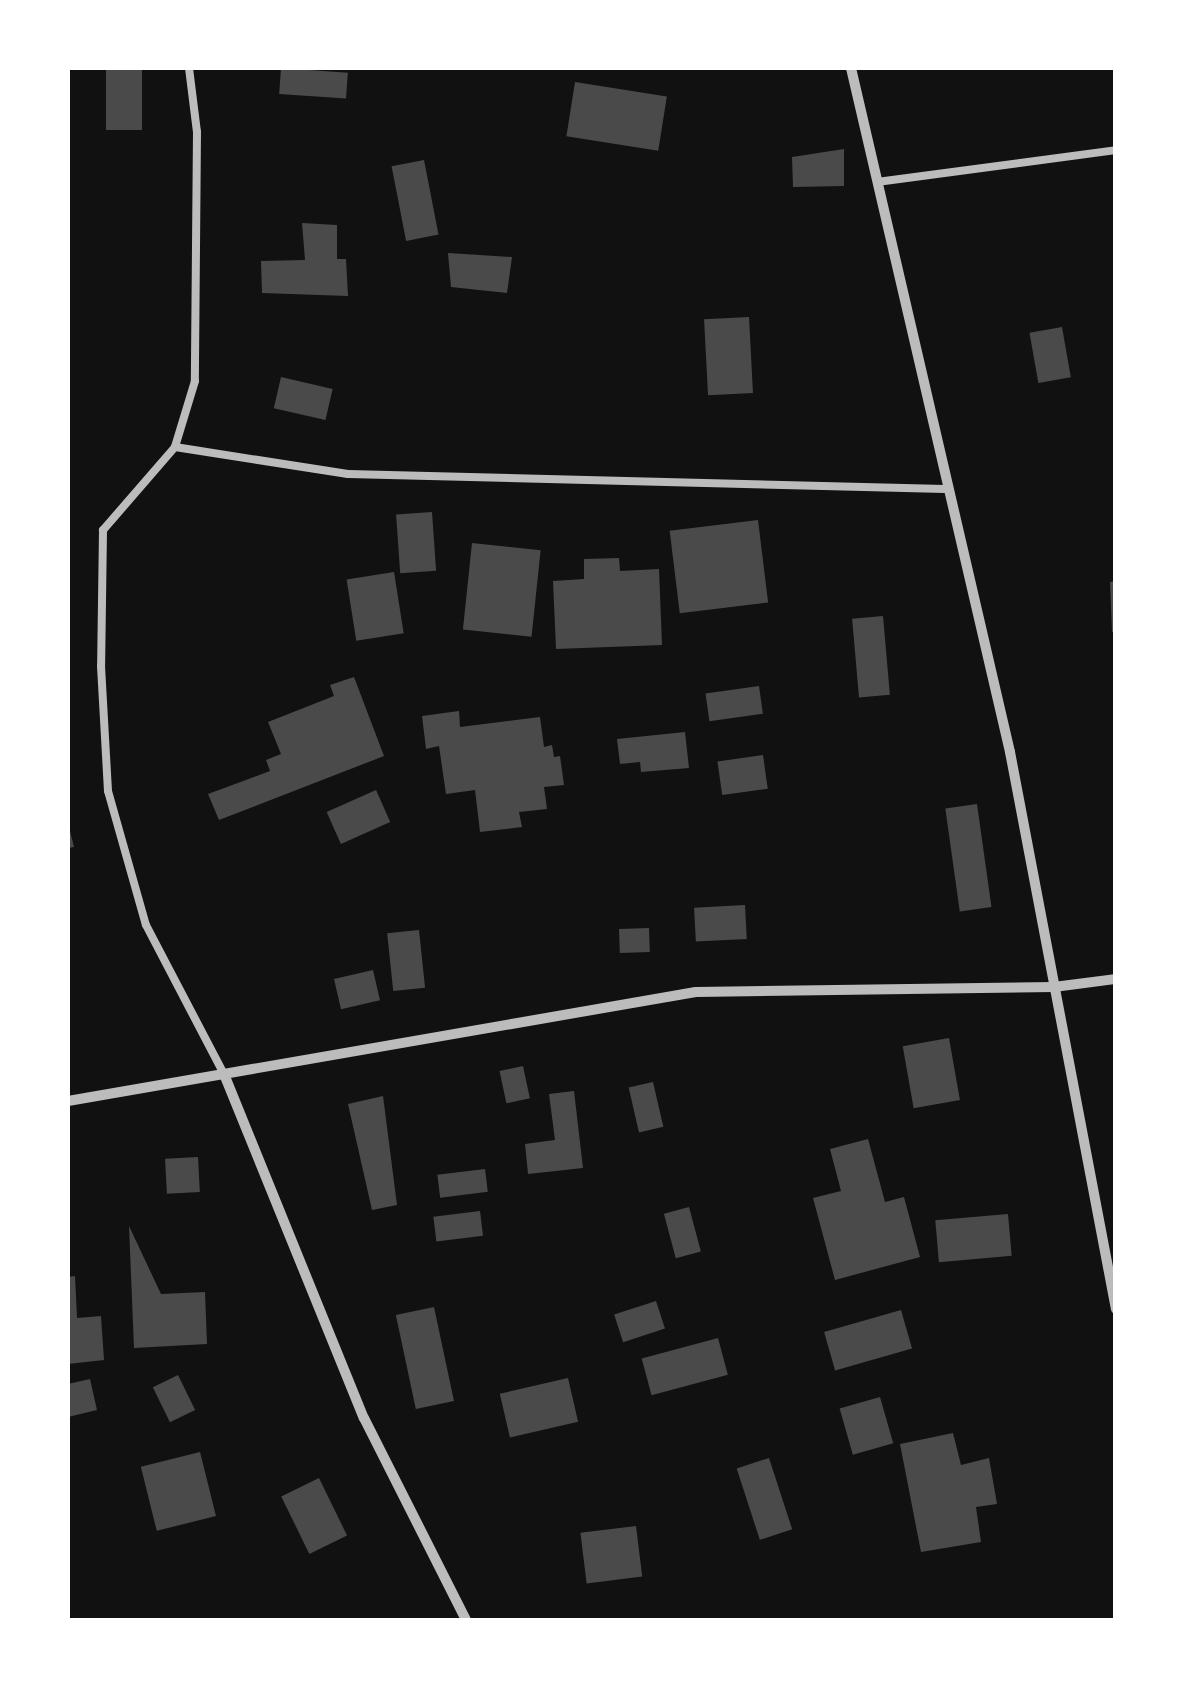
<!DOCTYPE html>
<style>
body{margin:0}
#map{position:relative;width:1183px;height:1688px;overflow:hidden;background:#111;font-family:Mulish,sans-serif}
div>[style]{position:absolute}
.building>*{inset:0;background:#4a4a4a;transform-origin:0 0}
.service>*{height:8px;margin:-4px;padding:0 4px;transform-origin:4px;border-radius:4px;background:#bcbcbc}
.minor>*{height:10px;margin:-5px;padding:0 5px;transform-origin:5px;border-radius:5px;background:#bcbcbc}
span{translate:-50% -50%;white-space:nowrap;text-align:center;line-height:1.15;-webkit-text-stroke:10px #fff;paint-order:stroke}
.frame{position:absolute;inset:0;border:70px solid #fff;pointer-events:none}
</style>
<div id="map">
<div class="building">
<i style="left:106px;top:68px;width:36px;height:62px"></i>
<i style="left:281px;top:68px;width:67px;height:26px;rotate:4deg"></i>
<i style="left:575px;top:82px;width:93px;height:55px;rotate:9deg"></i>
<i style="clip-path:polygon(844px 149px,844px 186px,793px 187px,792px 157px)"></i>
<i style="left:424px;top:160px;width:76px;height:33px;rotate:79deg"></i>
<i style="clip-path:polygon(302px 223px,337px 225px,337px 259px,346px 259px,348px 296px,262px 293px,261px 261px,305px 260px)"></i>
<i style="clip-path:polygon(448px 253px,512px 257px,507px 293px,451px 287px)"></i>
<i style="left:749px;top:317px;width:76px;height:45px;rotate:87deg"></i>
<i style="left:1062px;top:327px;width:51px;height:33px;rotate:80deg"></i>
<i style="left:281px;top:377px;width:53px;height:32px;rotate:13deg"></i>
<i style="left:432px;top:512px;width:59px;height:36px;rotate:86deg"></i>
<i style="left:758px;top:520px;width:83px;height:89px;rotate:83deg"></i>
<i style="left:472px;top:543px;width:69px;height:87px;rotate:6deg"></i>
<i style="clip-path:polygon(619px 558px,620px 571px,659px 569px,662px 645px,556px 649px,553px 581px,584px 579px,584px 559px)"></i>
<i style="left:394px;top:572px;width:62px;height:48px;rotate:81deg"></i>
<i style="clip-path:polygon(1116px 581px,1116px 632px,1112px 632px,1110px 582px)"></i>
<i style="left:883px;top:616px;width:79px;height:31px;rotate:85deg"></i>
<i style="clip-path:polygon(354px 677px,384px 756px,219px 820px,208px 794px,270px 771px,266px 760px,281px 754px,268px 722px,334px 696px,330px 685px)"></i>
<i style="left:759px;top:686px;width:28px;height:54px;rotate:82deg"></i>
<i style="clip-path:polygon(459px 711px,460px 727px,540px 717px,544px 747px,552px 745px,554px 757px,560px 756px,564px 785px,544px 787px,547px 809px,519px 812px,522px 827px,480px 832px,475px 790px,446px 794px,439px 746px,426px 749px,422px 716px)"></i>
<i style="clip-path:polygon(685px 732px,689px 768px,641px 772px,640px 762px,620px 764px,617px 739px)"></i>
<i style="left:763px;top:755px;width:34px;height:46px;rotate:82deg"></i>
<i style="left:376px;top:790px;width:35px;height:54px;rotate:66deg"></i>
<i style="left:977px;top:804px;width:104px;height:32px;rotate:82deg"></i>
<i style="clip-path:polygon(68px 823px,74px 847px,68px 848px)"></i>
<i style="left:745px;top:905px;width:34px;height:51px;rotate:87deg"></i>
<i style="left:649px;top:928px;width:24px;height:30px;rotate:88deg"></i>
<i style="left:419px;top:930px;width:58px;height:32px;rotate:84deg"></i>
<i style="left:373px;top:970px;width:31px;height:40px;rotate:77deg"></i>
<i style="left:949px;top:1038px;width:63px;height:47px;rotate:80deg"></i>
<i style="left:523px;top:1066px;width:33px;height:24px;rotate:78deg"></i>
<i style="left:653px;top:1082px;width:46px;height:25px;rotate:77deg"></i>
<i style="clip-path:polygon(574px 1091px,583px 1168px,528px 1174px,525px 1144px,555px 1140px,549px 1094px)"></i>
<i style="clip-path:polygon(383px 1096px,397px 1205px,372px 1210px,348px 1104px)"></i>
<i style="clip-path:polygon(868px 1139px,885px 1202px,904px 1197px,920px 1257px,835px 1280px,813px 1198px,841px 1191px,830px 1149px)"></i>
<i style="left:198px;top:1157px;width:35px;height:33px;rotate:87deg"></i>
<i style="left:485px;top:1169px;width:23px;height:48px;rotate:83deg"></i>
<i style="left:689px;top:1207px;width:46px;height:26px;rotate:75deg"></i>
<i style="left:480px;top:1211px;width:25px;height:47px;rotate:83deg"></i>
<i style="left:1008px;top:1214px;width:42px;height:73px;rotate:85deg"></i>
<i style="clip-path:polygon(129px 1226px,161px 1294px,205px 1292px,207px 1344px,134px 1348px)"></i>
<i style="clip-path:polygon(75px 1276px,77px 1318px,101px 1316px,104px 1360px,68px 1364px,68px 1277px)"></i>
<i style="left:656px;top:1301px;width:29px;height:44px;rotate:72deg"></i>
<i style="left:434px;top:1307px;width:96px;height:39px;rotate:78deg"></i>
<i style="left:901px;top:1310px;width:40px;height:80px;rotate:74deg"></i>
<i style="left:718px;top:1338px;width:38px;height:79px;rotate:75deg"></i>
<i style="left:178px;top:1375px;width:39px;height:28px;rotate:64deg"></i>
<i style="left:568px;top:1378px;width:45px;height:70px;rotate:77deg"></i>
<i style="clip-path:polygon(90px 1379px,97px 1410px,68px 1417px,68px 1384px)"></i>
<i style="left:880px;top:1397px;width:48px;height:42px;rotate:74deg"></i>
<i style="clip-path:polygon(953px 1433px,961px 1465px,989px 1458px,997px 1504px,976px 1507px,981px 1542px,921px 1552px,900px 1444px)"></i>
<i style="left:200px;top:1452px;width:66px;height:61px;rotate:76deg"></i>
<i style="left:769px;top:1458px;width:75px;height:34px;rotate:72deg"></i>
<i style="left:319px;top:1478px;width:64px;height:42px;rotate:64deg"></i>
<i style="left:636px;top:1526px;width:51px;height:56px;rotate:83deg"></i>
</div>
<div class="service">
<i style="left:189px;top:68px;width:64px;rotate:82.9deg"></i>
<i style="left:197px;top:132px;width:249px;rotate:90.5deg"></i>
<i style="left:195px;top:381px;width:69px;rotate:106.9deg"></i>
<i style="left:175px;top:447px;width:110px;rotate:130.9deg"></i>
<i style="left:103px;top:530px;width:136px;rotate:90.8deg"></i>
<i style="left:101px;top:666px;width:125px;rotate:86.8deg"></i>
<i style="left:108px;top:791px;width:139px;rotate:74.2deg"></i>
<i style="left:146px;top:925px;width:168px;rotate:62.4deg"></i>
<i style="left:877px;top:182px;width:241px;rotate:-7.6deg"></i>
<i style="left:175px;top:447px;width:175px;rotate:8.9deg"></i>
<i style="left:348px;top:474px;width:597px;rotate:1.44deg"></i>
</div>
<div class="minor">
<i style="left:851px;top:68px;width:702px;rotate:76.91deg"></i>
<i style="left:1010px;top:752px;width:567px;rotate:79.23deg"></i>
<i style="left:224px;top:1074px;width:371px;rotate:67.9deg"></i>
<i style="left:364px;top:1418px;width:226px;rotate:63.2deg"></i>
<i style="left:68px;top:1101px;width:637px;rotate:-9.85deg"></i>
<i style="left:696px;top:992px;width:358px;rotate:-0.8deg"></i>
<i style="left:1054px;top:987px;width:63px;rotate:-7.4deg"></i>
</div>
<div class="frame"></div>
</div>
